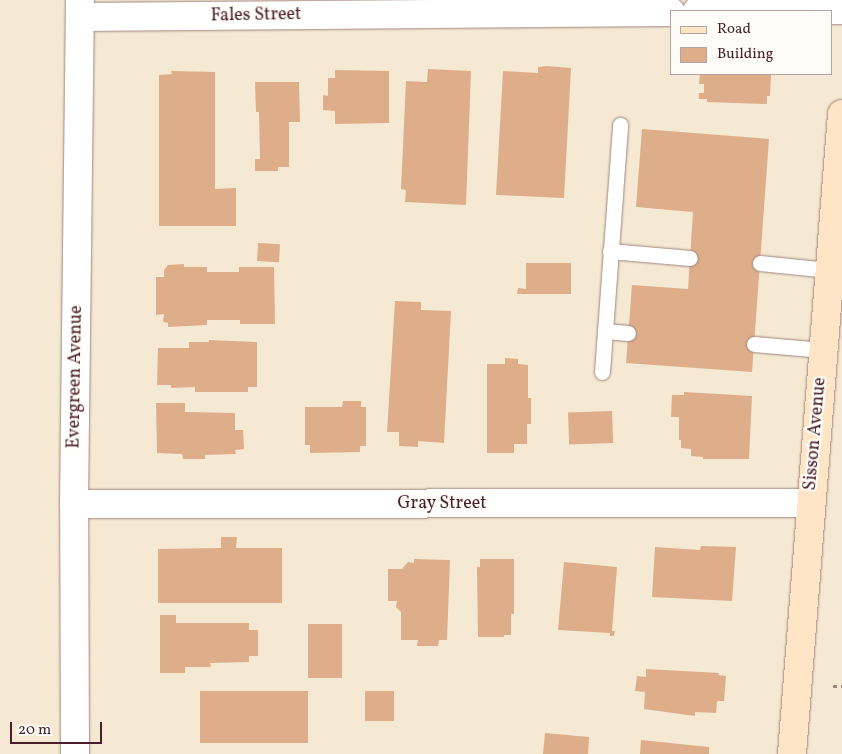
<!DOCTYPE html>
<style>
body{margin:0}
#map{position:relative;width:842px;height:754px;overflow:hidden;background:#f5e9d3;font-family:Vollkorn,serif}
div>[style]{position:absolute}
.building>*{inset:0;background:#ddae89;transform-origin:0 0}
.path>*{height:3px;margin-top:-1.5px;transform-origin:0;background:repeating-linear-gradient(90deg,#a0847f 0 4px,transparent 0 8px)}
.roads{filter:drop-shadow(0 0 1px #a0847f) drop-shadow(0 0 1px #a0847f)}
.service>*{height:15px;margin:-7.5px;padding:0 7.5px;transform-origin:7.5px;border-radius:7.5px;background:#fff}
.minor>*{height:28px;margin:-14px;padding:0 14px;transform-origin:14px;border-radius:14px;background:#fff}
.secondary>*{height:28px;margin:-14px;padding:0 14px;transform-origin:14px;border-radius:14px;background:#fee5c5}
span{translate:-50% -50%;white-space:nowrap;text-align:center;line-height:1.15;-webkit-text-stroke:4.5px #fdfcf7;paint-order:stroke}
.street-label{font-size:18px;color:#4a1f2b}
.legend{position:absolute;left:670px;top:10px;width:162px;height:65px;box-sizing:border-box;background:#fdfcf7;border:1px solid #b5a4a5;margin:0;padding:6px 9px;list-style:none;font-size:15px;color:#4a1f2b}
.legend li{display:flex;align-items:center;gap:10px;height:25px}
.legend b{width:25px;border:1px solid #b5a4a5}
.scale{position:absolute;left:10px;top:722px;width:92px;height:22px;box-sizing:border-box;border:2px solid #4a1f2b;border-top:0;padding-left:6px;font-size:15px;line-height:18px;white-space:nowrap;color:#4a1f2b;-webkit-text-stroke:4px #fdfcf7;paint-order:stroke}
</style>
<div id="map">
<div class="building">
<i style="clip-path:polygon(547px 66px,571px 68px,564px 198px,496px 195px,503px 71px,538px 73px,538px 67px)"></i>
<i style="clip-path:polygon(428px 69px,471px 71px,466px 205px,405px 202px,406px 190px,401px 189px,406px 81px,427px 82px)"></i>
<i style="clip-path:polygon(335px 70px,389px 71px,389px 123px,335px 124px,335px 111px,323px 110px,323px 95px,328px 96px,328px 78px,335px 78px)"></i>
<i style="clip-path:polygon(171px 71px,215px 72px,215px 189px,236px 188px,236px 226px,159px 226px,159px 75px,172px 74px)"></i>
<i style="clip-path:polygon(700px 74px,771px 74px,770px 96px,767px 96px,767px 104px,707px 102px,707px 99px,699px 99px,699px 93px,704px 93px,704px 84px,699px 84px)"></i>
<i style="clip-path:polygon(255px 82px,299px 82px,300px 122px,289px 122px,289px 167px,278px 167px,278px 171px,255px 171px,255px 159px,260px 159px,259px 112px,256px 112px)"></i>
<i style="clip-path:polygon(642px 129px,769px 139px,752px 372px,626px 363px,632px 285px,688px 289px,690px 258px,693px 212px,636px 207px)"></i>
<i style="left:258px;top:243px;width:22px;height:18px;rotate:3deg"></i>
<i style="clip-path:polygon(526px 263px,571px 263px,571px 294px,517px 294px,518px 288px,526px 289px)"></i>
<i style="clip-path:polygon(184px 264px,184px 267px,207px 267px,207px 272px,239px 272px,239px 267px,274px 267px,275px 324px,240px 324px,240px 320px,207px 320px,207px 325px,168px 327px,168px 323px,163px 322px,164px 314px,156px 315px,156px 277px,164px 277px,164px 270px,168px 265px)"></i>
<i style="clip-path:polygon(395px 301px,421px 302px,421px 310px,451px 311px,444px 443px,418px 441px,418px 447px,399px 446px,399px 432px,387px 432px)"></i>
<i style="clip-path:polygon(209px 340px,257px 342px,257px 387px,248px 387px,248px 392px,195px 392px,195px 387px,171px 388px,171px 385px,157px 385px,158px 348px,189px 348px,189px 342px,209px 342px)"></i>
<i style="clip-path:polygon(505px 358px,518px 359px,518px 364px,528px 365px,528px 398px,531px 398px,531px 424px,527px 424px,527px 444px,514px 444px,514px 453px,487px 453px,487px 364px,505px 364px)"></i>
<i style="clip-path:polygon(684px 392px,752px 396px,749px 459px,703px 459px,703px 457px,691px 456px,691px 449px,681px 448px,681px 440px,679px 440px,679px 417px,671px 417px,672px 395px,684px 395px)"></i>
<i style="clip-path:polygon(343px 401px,361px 401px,361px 407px,366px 407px,366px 446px,360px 446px,360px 452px,310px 453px,310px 445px,305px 445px,305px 407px,342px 407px)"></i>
<i style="clip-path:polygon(156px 403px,185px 403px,185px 412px,235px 413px,235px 430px,243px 430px,244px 449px,235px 450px,236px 454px,205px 455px,205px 459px,183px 459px,182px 454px,157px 453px)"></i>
<i style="left:612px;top:411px;width:32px;height:44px;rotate:88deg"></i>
<i style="clip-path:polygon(221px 537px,237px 537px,236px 548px,282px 548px,282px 603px,158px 603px,158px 549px,221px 548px)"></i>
<i style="clip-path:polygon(701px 546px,736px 547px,732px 601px,652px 597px,655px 547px,700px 550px)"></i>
<i style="clip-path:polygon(414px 559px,450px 560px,447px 640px,439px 640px,438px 646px,417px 646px,418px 640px,401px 640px,401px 612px,396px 607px,397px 601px,388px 601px,388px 569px,402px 569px,408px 562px,414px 563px)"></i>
<i style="clip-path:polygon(480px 559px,514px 559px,514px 614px,511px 614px,511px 635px,504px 635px,504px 637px,478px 637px,477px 567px,480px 567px)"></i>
<i style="clip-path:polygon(564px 562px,617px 567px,612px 631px,615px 631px,614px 636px,610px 636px,610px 633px,558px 630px)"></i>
<i style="clip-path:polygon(160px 615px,176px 615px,176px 623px,249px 623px,249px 630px,258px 630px,258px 656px,249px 656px,249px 662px,210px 663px,211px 667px,185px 667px,185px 673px,160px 673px)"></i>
<i style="left:308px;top:624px;width:34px;height:54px"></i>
<i style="clip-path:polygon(646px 669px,719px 673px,718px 675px,726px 676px,724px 701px,717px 701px,716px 713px,695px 712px,695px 716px,644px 709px,645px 692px,635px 691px,637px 676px,646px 677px)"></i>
<i style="left:200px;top:691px;width:108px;height:52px"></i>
<i style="left:365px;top:691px;width:29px;height:30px"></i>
<i style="clip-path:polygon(545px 733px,589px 737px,588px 754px,543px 754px)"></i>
<i style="clip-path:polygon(641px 740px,709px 747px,709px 754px,640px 754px)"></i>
</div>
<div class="path">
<i style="left:833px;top:686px;width:9px"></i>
</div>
<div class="roads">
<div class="service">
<i style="left:610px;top:251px;width:80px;rotate:5deg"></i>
<i style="left:760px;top:263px;width:69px;rotate:5.8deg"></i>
<i style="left:605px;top:331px;width:23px;rotate:5deg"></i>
<i style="left:754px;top:344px;width:69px;rotate:5deg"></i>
<i style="left:602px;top:372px;width:248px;rotate:-85.8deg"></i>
</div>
<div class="minor">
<i style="left:697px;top:11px;width:145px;rotate:-0.4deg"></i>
<i style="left:80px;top:17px;width:591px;rotate:-0.48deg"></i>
<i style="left:74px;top:504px;width:736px;rotate:-0.08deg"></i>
<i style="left:75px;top:754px;width:250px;rotate:-90.2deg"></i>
<i style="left:74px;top:504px;width:504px;rotate:-89.32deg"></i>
</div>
<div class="secondary">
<i style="left:792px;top:754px;width:642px;rotate:-85.53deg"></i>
</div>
</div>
<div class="street-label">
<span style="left:256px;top:16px;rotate:-1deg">Fales Street</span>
<span style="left:76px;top:377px;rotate:-89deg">Evergreen Avenue</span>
<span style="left:816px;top:434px;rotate:-85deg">Sisson Avenue</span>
<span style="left:442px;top:504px">Gray Street</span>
</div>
<ul class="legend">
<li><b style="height:6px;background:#fee5c5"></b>Road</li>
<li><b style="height:14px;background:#ddae89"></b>Building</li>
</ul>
<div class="scale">20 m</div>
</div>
